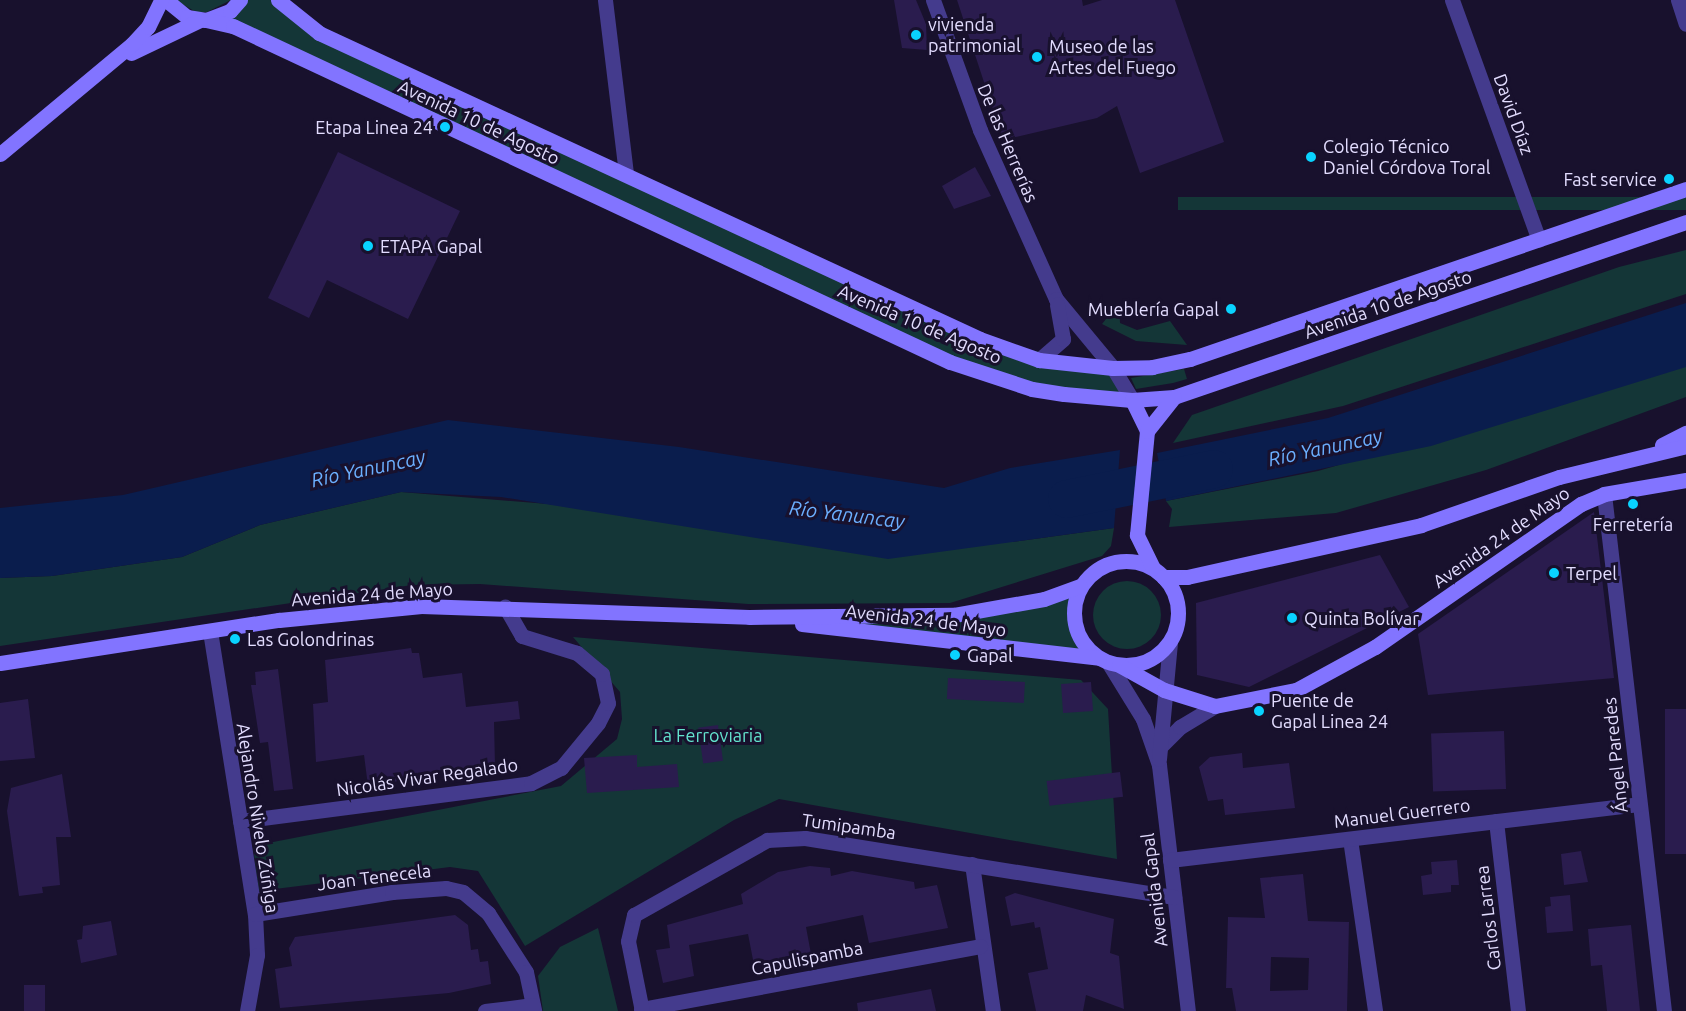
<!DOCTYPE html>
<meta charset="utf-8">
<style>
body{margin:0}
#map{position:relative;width:1686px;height:1011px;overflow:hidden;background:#18112d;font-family:Ubuntu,sans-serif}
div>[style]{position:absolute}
.green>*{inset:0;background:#143637;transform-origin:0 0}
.round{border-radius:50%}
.water>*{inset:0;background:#0a1d4d}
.river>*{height:38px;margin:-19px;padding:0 19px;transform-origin:19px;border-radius:19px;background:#0a1d4d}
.building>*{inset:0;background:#2a1c4e;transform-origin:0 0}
.street>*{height:15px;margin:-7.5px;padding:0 7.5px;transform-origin:7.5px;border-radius:7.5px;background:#443b8d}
.secondary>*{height:15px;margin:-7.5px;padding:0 7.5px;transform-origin:7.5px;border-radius:7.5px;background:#8274ff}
.secondary>.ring{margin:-7.5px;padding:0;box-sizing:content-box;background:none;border:15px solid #8274ff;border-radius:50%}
.dots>*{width:16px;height:16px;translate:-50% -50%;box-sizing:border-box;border:3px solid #18112d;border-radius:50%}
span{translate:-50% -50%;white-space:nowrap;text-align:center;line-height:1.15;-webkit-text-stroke:6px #18112d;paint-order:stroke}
.poi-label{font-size:18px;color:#e3ddff}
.left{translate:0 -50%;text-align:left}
.right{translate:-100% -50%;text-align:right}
.street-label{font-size:18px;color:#e3ddff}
.park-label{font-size:18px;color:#63e4ce}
.water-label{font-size:20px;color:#6bafff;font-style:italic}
</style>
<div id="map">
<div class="green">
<i style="clip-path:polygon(175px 0,231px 0,207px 12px,196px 12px)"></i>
<i style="clip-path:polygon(240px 0,278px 0,319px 33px,980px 339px,1113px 368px,1132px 400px,981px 374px,219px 17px)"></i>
<i style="left:1686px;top:197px;width:13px;height:508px;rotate:90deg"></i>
<i style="clip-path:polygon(1686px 250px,1686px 294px,1343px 406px,1173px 443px,1192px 415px,1619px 267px)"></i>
<i style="clip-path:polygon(1119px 303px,1120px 323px,1137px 330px,1170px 321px,1187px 345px,1136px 341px,1102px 324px)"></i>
<i style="clip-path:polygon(1686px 365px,1686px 397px,1486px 470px,1336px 513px,1169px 527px,1172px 509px,1166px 501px,1318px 471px)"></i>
<i style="clip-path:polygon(1184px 369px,1187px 379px,1173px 383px,1136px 389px,1131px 378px)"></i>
<i style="clip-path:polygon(401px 492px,1012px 542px,1114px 528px,1111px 546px,1102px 556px,950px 603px,748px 604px,480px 584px,412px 585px,0 646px,0 578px,52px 576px,182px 557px,260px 525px)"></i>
<i class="round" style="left:1093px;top:581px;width:68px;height:68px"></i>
<i style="clip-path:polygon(1073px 593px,1071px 627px,1084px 651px,786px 620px,953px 619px)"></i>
<i style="clip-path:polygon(573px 637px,1081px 680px,1108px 709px,1117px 859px,779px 799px,734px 820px,525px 946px,478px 871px,450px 867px,259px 891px,253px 846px,561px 786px,617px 739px,622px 719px,620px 692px)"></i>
<i style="clip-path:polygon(598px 928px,618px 1011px,543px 1011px,538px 976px,560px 947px)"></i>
</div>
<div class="water">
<i style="clip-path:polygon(1686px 303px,1686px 367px,1431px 446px,1166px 501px,1157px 453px,1328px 418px)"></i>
<i style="clip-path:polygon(448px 420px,679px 447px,944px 488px,1010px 468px,1120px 450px,1114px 528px,888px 559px,501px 497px,401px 492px,260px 525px,182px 557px,52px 576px,0 578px,0 508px,123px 495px)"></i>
</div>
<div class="river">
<i style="left:1067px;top:499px;width:150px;rotate:-11.5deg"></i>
</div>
<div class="building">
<i style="clip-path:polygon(894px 0,916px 0,926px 24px,927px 50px,902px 48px)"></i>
<i style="clip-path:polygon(957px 0,1082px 0,1083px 6px,1102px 0,1175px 0,1224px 142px,1140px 173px,1117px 106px,1097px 118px,1003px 140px)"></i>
<i style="clip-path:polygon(338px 152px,460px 211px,408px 319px,327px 280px,309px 318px,268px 298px)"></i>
<i style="clip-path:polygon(975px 167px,991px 196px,954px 209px,942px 186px)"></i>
<i style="clip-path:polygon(1594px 512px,1614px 678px,1428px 695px,1418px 634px)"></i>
<i style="clip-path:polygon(1380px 555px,1409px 607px,1249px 687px,1197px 675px,1196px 603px)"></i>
<i style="clip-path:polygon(411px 648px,412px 653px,419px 653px,423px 678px,462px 673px,466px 707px,518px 701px,520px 719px,494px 722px,495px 765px,368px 786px,364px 755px,316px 762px,313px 704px,328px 702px,325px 660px)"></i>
<i style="clip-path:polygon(278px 669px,293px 789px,274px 791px,268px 742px,260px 743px,251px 685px,256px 685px,255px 672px)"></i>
<i style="left:948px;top:678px;width:77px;height:21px;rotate:3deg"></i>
<i style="left:1091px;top:682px;width:29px;height:30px;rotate:86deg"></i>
<i style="clip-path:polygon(28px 699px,35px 758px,0 761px,0 703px)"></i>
<i style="left:1665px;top:709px;width:21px;height:145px"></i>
<i style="left:718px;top:725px;width:36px;height:20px;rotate:82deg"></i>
<i style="left:1504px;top:731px;width:58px;height:73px;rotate:88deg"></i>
<i style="clip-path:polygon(1242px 753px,1243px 768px,1289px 763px,1295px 808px,1225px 815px,1223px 799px,1208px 801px,1199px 767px,1210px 757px)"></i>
<i style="clip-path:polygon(637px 755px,637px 767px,677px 764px,679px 787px,587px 793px,584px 758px)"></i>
<i style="left:1120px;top:772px;width:25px;height:74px;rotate:83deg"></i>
<i style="clip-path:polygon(62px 774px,71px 837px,56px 837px,60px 885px,42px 887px,43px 893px,19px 896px,7px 811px,11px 788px)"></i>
<i style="clip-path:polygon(1581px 851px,1588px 882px,1564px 885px,1561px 854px)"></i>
<i style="clip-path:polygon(1457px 860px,1459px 885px,1451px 885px,1451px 892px,1423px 895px,1421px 876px,1432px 874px,1431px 862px)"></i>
<i style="clip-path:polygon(810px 866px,830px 868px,831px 876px,852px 871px,914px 882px,915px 889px,937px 885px,948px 928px,869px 943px,863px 915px,806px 927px,811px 954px,754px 965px,748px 934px,689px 945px,694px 976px,663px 983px,656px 950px,670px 948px,667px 925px,743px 904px,741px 894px,778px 872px)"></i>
<i style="clip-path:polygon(evenodd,1303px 874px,1308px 921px,1349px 922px,1347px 1011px,1236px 1011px,1232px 988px,1226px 988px,1228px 917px,1265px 918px,1260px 878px,1303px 874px,1271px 957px,1309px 958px,1308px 990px,1270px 991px,1271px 957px)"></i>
<i style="clip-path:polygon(1015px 893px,1114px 919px,1110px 953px,1119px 956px,1124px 1009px,1086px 995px,1083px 1011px,1036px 1011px,1028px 973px,1048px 969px,1040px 927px,1035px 928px,1034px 922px,1011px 926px,1005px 897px)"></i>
<i style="clip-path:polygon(1570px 895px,1573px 931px,1547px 933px,1545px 907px,1551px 906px,1550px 897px)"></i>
<i style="clip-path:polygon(455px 915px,468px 925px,471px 950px,478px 949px,480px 962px,488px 961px,491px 984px,449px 993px,280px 1008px,275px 969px,292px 966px,289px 948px,295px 937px)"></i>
<i style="clip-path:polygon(111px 921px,117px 955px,81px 963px,77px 940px,82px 939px,83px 926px)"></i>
<i style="clip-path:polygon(1631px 925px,1640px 1011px,1607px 1011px,1602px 965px,1591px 966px,1588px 929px)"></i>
<i style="left:24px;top:985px;width:21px;height:26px"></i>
<i style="clip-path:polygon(931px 989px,936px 1011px,858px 1011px,857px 1003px)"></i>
</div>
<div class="street">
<i style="left:605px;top:0;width:174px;rotate:83.1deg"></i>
<i style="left:933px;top:0;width:138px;rotate:70.1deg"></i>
<i style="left:980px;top:130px;width:185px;rotate:65.8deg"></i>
<i style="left:1056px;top:299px;width:89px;rotate:50.4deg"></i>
<i style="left:1113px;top:368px;width:37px;rotate:59deg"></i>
<i style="left:1452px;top:0;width:255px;rotate:70.1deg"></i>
<i style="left:1678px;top:0;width:25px;rotate:72deg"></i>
<i style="left:1039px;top:360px;width:32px;rotate:-41deg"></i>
<i style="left:1063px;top:339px;width:35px;rotate:-100deg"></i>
<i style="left:1604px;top:494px;width:520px;rotate:83.38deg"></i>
<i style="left:210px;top:631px;width:287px;rotate:81deg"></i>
<i style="left:255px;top:914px;width:41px;rotate:87.2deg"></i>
<i style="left:257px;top:955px;width:57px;rotate:100.1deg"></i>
<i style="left:1108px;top:662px;width:67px;rotate:58.4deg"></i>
<i style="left:1143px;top:719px;width:49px;rotate:70.8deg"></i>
<i style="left:1159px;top:765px;width:248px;rotate:83.3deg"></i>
<i style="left:1161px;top:746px;width:27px;rotate:-45deg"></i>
<i style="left:1180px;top:727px;width:41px;rotate:-31deg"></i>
<i style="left:1159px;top:759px;width:118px;rotate:-84.6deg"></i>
<i style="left:240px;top:821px;width:293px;rotate:-7.4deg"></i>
<i style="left:531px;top:783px;width:34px;rotate:-27deg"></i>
<i style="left:561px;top:768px;width:58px;rotate:-50.6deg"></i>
<i style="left:598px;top:723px;width:22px;rotate:-63deg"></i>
<i style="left:608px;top:703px;width:30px;rotate:-102deg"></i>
<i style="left:602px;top:674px;width:33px;rotate:-140deg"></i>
<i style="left:577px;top:653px;width:58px;rotate:-162.8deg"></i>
<i style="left:522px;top:636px;width:34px;rotate:-120deg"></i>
<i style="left:1496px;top:821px;width:191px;rotate:83.4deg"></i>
<i style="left:1350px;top:839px;width:174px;rotate:81.7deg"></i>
<i style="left:1170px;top:860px;width:472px;rotate:-6.8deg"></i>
<i style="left:972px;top:864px;width:148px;rotate:81.9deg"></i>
<i style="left:255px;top:914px;width:139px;rotate:-9.1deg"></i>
<i style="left:392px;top:892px;width:54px;rotate:-4.2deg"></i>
<i style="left:446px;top:888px;width:17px;rotate:13deg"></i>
<i style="left:463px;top:892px;width:33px;rotate:40deg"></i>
<i style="left:488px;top:913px;width:70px;rotate:57.2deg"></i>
<i style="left:526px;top:972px;width:40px;rotate:78deg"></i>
<i style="left:641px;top:1009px;width:345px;rotate:-10.5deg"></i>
<i style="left:485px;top:1011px;width:48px;rotate:-7.1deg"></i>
<i style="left:642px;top:1011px;width:71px;rotate:-101.3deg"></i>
<i style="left:628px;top:941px;width:27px;rotate:-77deg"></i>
<i style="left:634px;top:915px;width:153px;rotate:-29.4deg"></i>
<i style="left:767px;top:840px;width:38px;rotate:-3deg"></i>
<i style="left:805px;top:838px;width:374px;rotate:9.1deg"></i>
</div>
<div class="secondary">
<i style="left:166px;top:0;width:27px;rotate:39deg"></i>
<i style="left:187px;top:17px;width:19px;rotate:9deg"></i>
<i style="left:206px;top:20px;width:26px;rotate:-21deg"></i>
<i style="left:230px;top:11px;width:15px;rotate:-48deg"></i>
<i style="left:278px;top:0;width:53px;rotate:38.8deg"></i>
<i style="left:319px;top:33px;width:728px;rotate:24.84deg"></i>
<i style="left:980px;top:339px;width:63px;rotate:19.6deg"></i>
<i style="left:1039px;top:360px;width:74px;rotate:6.2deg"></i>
<i style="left:1113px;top:368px;width:39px;rotate:-1deg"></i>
<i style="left:1152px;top:367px;width:39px;rotate:-12deg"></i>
<i style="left:1190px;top:359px;width:524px;rotate:-18.92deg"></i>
<i style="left:206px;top:20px;width:28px;rotate:13deg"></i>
<i style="left:233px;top:26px;width:792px;rotate:25.11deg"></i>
<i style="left:950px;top:362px;width:86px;rotate:18.2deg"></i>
<i style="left:1032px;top:389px;width:32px;rotate:9deg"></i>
<i style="left:1064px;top:394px;width:68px;rotate:5deg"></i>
<i style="left:1132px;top:400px;width:42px;rotate:-4.1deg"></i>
<i style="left:1174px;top:397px;width:541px;rotate:-18.87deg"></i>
<i style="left:131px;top:53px;width:76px;rotate:-25.6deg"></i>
<i style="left:0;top:154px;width:172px;rotate:-39.8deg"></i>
<i style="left:132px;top:44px;width:23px;rotate:-47deg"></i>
<i style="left:148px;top:27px;width:30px;rotate:-64deg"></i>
<i style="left:1132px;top:400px;width:34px;rotate:64deg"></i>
<i style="left:1662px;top:445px;width:27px;rotate:-27deg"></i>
<i class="ring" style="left:1074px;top:561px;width:89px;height:89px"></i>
<i style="left:1153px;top:568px;width:37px;rotate:-116deg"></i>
<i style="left:1137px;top:535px;width:104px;rotate:-84.5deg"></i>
<i style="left:1147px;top:431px;width:43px;rotate:-51.5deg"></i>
<i style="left:1163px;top:577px;width:24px"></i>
<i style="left:1187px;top:577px;width:240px;rotate:-12.5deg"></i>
<i style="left:1421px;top:525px;width:146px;rotate:-19.2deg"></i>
<i style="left:1559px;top:477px;width:131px;rotate:-13.7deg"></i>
<i style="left:802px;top:624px;width:299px;rotate:6.5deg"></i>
<i style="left:0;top:663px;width:282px;rotate:-8.8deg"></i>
<i style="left:279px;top:620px;width:143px;rotate:-5.6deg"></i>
<i style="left:421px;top:606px;width:328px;rotate:1.9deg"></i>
<i style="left:749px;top:617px;width:205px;rotate:-0.6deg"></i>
<i style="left:954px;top:615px;width:91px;rotate:-10.1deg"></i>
<i style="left:1044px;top:599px;width:38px;rotate:-20deg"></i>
<i style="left:1119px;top:665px;width:51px;rotate:29.1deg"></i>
<i style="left:1164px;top:690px;width:53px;rotate:17.4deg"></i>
<i style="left:1215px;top:706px;width:83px;rotate:-11.2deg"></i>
<i style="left:1296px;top:690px;width:90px;rotate:-28.6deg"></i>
<i style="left:1375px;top:647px;width:251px;rotate:-34.8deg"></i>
<i style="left:1581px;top:504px;width:25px;rotate:-23deg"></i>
<i style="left:1604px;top:494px;width:83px;rotate:-9.7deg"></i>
</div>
<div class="dots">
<i style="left:916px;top:35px;background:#09d3ff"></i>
<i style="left:1037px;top:57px;background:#09d3ff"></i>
<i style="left:445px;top:127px;background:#09d3ff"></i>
<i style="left:1311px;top:157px;background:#09d3ff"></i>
<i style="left:1669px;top:179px;background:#09d3ff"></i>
<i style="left:368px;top:246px;background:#09d3ff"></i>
<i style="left:1231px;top:309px;background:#09d3ff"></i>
<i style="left:1633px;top:504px;background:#09d3ff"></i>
<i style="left:1554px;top:573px;background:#09d3ff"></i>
<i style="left:1292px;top:618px;background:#09d3ff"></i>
<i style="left:235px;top:639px;background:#09d3ff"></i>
<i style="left:955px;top:655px;background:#09d3ff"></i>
<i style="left:1259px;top:711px;background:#09d3ff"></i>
</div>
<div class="poi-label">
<span class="left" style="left:928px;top:35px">vivienda<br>patrimonial</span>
<span class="left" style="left:1049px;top:57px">Museo de las<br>Artes del Fuego</span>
<span class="right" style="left:433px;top:127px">Etapa Linea 24</span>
<span class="left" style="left:1323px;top:157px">Colegio Técnico<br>Daniel Córdova Toral</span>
<span class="right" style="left:1657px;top:179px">Fast service</span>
<span class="left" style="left:380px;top:246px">ETAPA Gapal</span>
<span class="right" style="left:1219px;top:309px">Mueblería Gapal</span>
<span style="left:1633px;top:524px">Ferretería</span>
<span class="left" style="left:1566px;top:573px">Terpel</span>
<span class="left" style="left:1304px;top:618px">Quinta Bolívar</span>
<span class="left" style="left:247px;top:639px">Las Golondrinas</span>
<span class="left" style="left:967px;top:655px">Gapal</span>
<span class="left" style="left:1271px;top:711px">Puente de<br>Gapal Linea 24</span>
</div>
<div class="street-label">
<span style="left:1514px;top:114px;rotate:70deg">David Díaz</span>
<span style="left:479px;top:122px;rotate:25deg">Avenida 10 de Agosto</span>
<span style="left:1008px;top:143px;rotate:67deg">De las Herrerías</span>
<span style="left:1388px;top:304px;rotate:-19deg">Avenida 10 de Agosto</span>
<span style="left:920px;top:324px;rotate:23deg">Avenida 10 de Agosto</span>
<span style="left:1501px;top:537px;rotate:-35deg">Avenida 24 de Mayo</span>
<span style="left:372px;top:594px;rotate:-4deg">Avenida 24 de Mayo</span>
<span style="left:926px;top:620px;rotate:7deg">Avenida 24 de Mayo</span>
<span style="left:1615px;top:755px;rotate:-96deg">Ángel Paredes</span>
<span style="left:427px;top:777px;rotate:-8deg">Nicolás Vivar Regalado</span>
<span style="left:1402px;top:813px;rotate:-7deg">Manuel Guerrero</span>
<span style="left:258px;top:818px;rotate:81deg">Alejandro Nivelo Zúñiga</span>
<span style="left:849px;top:826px;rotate:8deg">Tumipamba</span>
<span style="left:374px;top:877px;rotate:-7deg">Joan Tenecela</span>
<span style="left:1154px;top:890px;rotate:-97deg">Avenida Gapal</span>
<span style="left:1488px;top:918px;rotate:-97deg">Carlos Larrea</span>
<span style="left:807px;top:958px;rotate:-11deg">Capulispamba</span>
</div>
<div class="park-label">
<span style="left:708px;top:735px">La Ferroviaria</span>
</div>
<div class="water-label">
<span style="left:1325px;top:447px;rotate:-12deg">Río Yanuncay</span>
<span style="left:368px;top:468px;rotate:-12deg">Río Yanuncay</span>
<span style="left:847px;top:514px;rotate:7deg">Río Yanuncay</span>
</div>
</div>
